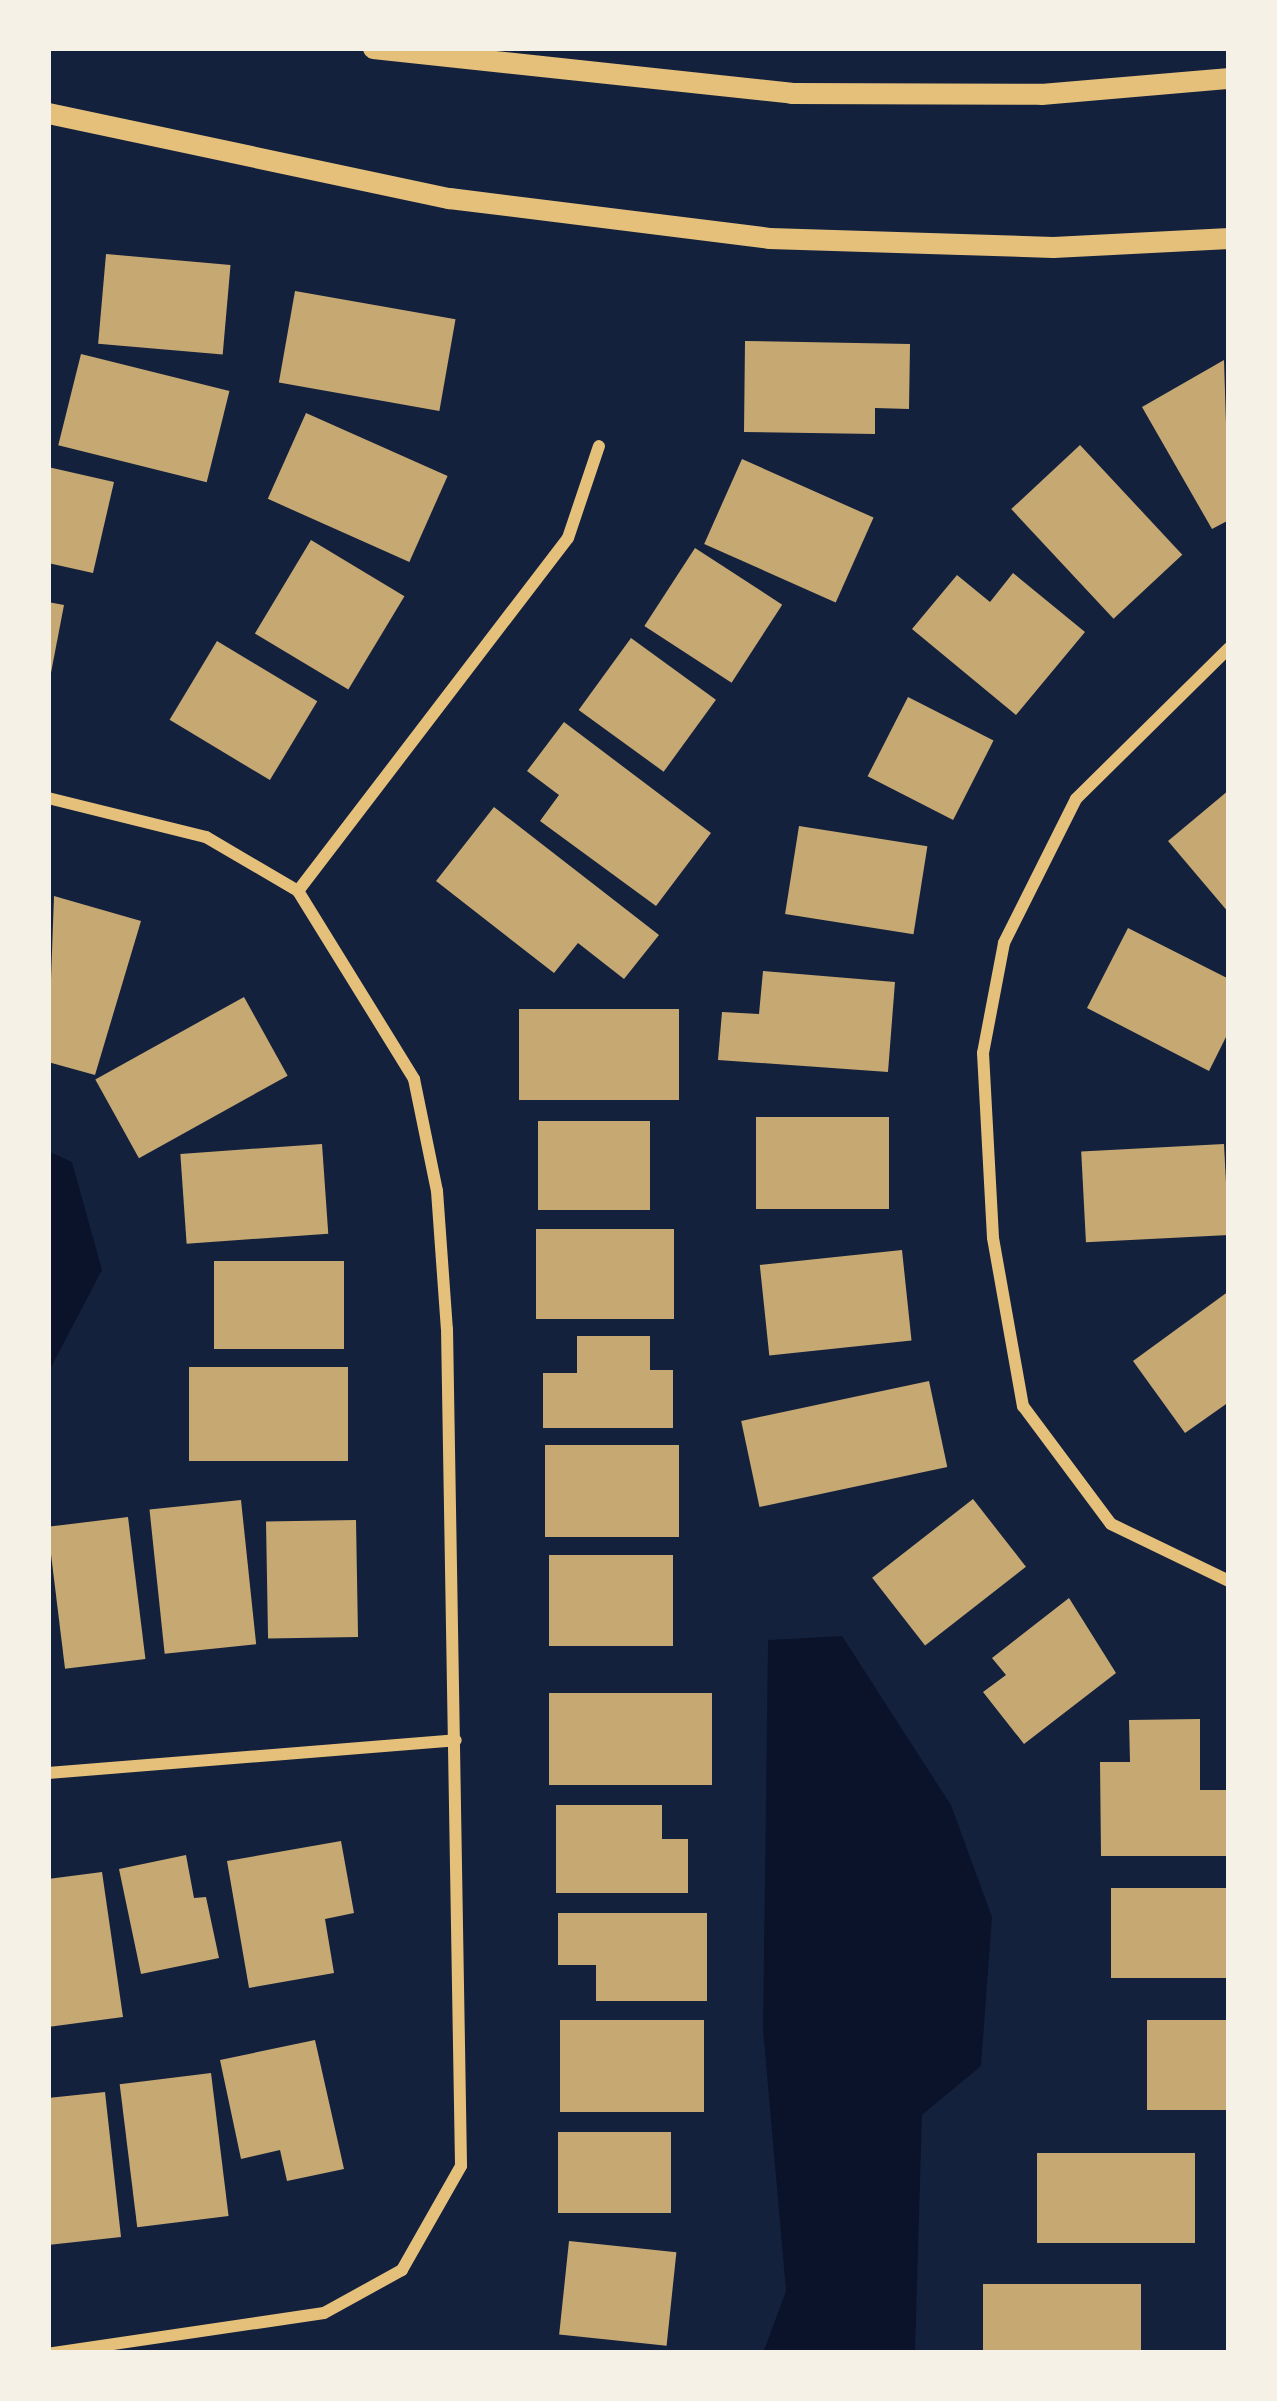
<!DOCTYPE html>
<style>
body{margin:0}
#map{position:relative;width:1277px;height:2401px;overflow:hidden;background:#14213d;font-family:"Open Sans",sans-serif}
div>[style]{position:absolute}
.water>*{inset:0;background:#0b132b}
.building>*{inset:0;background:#c6a872;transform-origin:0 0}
.minor>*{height:12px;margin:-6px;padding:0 6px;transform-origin:6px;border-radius:6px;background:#e5c07b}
.tertiary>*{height:21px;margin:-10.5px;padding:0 10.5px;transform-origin:10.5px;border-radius:10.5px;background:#e5c07b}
span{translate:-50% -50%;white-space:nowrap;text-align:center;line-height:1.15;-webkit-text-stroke:9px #f6f1e7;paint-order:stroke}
.frame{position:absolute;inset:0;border:51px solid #f6f1e7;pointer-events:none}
</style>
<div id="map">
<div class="water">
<i style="clip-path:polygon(48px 1151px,72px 1162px,102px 1270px,48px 1373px)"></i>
<i style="clip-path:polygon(842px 1636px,951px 1805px,992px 1917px,981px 2066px,922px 2115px,915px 2353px,763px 2353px,786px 2291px,763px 2029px,768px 1640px)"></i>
</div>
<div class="building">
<i style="left:106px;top:254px;width:125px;height:90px;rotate:5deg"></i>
<i style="left:295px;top:291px;width:163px;height:93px;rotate:10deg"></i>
<i style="clip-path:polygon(745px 341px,910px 344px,909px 409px,875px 408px,875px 434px,744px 432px)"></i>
<i style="left:81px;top:354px;width:153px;height:94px;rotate:14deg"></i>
<i style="clip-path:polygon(1224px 360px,1229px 520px,1212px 529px,1142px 407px)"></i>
<i style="left:306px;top:413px;width:155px;height:94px;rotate:24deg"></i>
<i style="left:1080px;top:445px;width:150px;height:94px;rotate:47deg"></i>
<i style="left:742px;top:459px;width:144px;height:93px;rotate:24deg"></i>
<i style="clip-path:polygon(48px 467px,114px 482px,93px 573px,48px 563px)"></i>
<i style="left:311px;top:540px;width:109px;height:109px;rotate:31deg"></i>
<i style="left:695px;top:548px;width:104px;height:93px;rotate:33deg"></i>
<i style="clip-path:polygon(1013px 573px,1085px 632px,1016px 715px,912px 629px,957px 575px,990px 602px)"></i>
<i style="clip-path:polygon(48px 602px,64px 605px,50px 678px,48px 678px)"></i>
<i style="left:631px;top:638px;width:105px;height:89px;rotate:36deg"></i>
<i style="left:217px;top:641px;width:117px;height:92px;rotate:31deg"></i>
<i style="left:908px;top:697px;width:96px;height:89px;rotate:27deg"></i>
<i style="clip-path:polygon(564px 722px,711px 833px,656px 906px,540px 821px,559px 795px,527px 771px)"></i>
<i style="clip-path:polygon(1229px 790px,1229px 913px,1168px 841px)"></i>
<i style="clip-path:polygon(494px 807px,659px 935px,624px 979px,578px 943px,554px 973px,436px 881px)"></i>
<i style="left:799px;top:826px;width:130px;height:89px;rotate:9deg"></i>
<i style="clip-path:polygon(54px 896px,141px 921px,95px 1075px,48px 1062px)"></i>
<i style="clip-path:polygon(1128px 928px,1229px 979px,1229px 1031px,1209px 1071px,1087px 1008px)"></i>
<i style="clip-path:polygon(763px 971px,895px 982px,888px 1072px,718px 1060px,722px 1012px,759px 1014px)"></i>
<i style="left:244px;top:997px;width:90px;height:170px;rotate:61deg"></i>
<i style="left:519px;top:1009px;width:160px;height:91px"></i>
<i style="left:756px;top:1117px;width:133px;height:92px"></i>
<i style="left:538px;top:1121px;width:112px;height:89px"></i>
<i style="left:322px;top:1144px;width:90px;height:142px;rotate:86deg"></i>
<i style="left:1224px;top:1144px;width:91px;height:143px;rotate:87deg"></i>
<i style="left:536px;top:1229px;width:138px;height:90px"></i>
<i style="left:902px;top:1250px;width:91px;height:143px;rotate:84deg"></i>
<i style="left:214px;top:1261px;width:130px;height:88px"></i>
<i style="clip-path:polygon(1229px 1291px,1229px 1402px,1185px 1433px,1133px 1361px)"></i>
<i style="clip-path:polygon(577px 1336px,650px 1336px,650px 1370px,673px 1370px,673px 1428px,543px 1428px,543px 1373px,577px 1373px)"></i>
<i style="left:189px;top:1367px;width:159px;height:94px"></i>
<i style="left:929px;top:1381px;width:88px;height:192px;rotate:78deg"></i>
<i style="left:545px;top:1445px;width:134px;height:92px"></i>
<i style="left:973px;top:1499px;width:86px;height:128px;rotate:52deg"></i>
<i style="left:241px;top:1500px;width:145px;height:92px;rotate:84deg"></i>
<i style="left:128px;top:1517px;width:143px;height:81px;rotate:83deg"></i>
<i style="left:356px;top:1520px;width:117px;height:90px;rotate:89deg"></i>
<i style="left:549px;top:1555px;width:124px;height:91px"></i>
<i style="clip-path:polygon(1069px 1598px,1116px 1673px,1024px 1744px,983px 1692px,1006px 1675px,992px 1658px)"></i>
<i style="left:549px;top:1693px;width:163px;height:92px"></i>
<i style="clip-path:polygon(1200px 1719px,1200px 1790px,1229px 1790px,1229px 1856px,1101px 1856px,1100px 1762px,1130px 1762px,1129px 1720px)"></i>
<i style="clip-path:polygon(556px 1805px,662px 1805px,662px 1839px,688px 1839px,688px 1893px,556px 1893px)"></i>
<i style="clip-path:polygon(341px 1841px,354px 1913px,325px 1919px,334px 1973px,249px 1988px,227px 1861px)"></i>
<i style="clip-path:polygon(186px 1855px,194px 1898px,206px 1897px,219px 1958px,141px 1974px,119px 1869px)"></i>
<i style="clip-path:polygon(102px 1872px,123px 2017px,48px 2027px,48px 1879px)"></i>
<i style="left:1111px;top:1888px;width:118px;height:90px"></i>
<i style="clip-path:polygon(558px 1913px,707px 1913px,707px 2001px,596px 2001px,596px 1965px,558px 1965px)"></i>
<i style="left:560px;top:2020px;width:144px;height:92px"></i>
<i style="left:1147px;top:2020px;width:82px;height:90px"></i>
<i style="clip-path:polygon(315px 2040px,344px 2169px,287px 2181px,280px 2150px,241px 2159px,220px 2060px)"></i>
<i style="left:211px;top:2073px;width:144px;height:92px;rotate:83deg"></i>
<i style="clip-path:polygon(105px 2092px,121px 2237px,48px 2245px,48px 2098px)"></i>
<i style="left:558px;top:2132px;width:113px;height:81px"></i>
<i style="left:1037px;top:2153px;width:158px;height:90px"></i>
<i style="left:569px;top:2241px;width:108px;height:94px;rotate:6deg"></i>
<i style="left:983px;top:2284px;width:158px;height:69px"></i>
</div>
<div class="minor">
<i style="left:1229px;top:648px;width:215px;rotate:135.4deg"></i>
<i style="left:1076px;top:799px;width:161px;rotate:116.6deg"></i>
<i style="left:1004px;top:943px;width:112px;rotate:100.8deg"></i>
<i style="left:983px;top:1053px;width:185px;rotate:86.9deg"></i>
<i style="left:993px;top:1238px;width:171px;rotate:79.9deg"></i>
<i style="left:1023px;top:1406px;width:147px;rotate:53.3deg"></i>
<i style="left:1111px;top:1524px;width:131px;rotate:25.8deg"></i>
<i style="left:48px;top:798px;width:163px;rotate:13.9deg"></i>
<i style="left:206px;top:837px;width:107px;rotate:30.4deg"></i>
<i style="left:298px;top:891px;width:221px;rotate:58.3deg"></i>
<i style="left:414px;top:1079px;width:114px;rotate:78.4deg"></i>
<i style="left:437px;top:1191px;width:138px;rotate:85.9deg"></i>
<i style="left:447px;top:1329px;width:837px;rotate:89.04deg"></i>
<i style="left:461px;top:2166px;width:120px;rotate:119.6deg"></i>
<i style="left:402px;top:2270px;width:89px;rotate:151.1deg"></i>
<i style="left:324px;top:2313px;width:275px;rotate:171.6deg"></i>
<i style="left:298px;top:891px;width:444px;rotate:-52.6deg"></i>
<i style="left:568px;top:538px;width:97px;rotate:-71.4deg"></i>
<i style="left:48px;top:1773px;width:409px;rotate:-4.6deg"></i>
</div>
<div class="tertiary">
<i style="left:373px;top:48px;width:420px;rotate:6.1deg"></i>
<i style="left:791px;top:93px;width:250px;rotate:0.2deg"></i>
<i style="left:1041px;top:94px;width:189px;rotate:-4.9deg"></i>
<i style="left:48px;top:113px;width:410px;rotate:12deg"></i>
<i style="left:449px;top:198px;width:322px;rotate:7.1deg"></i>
<i style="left:769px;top:238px;width:284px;rotate:1.8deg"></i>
<i style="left:1053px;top:247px;width:176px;rotate:-2.9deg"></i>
</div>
<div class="frame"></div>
</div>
